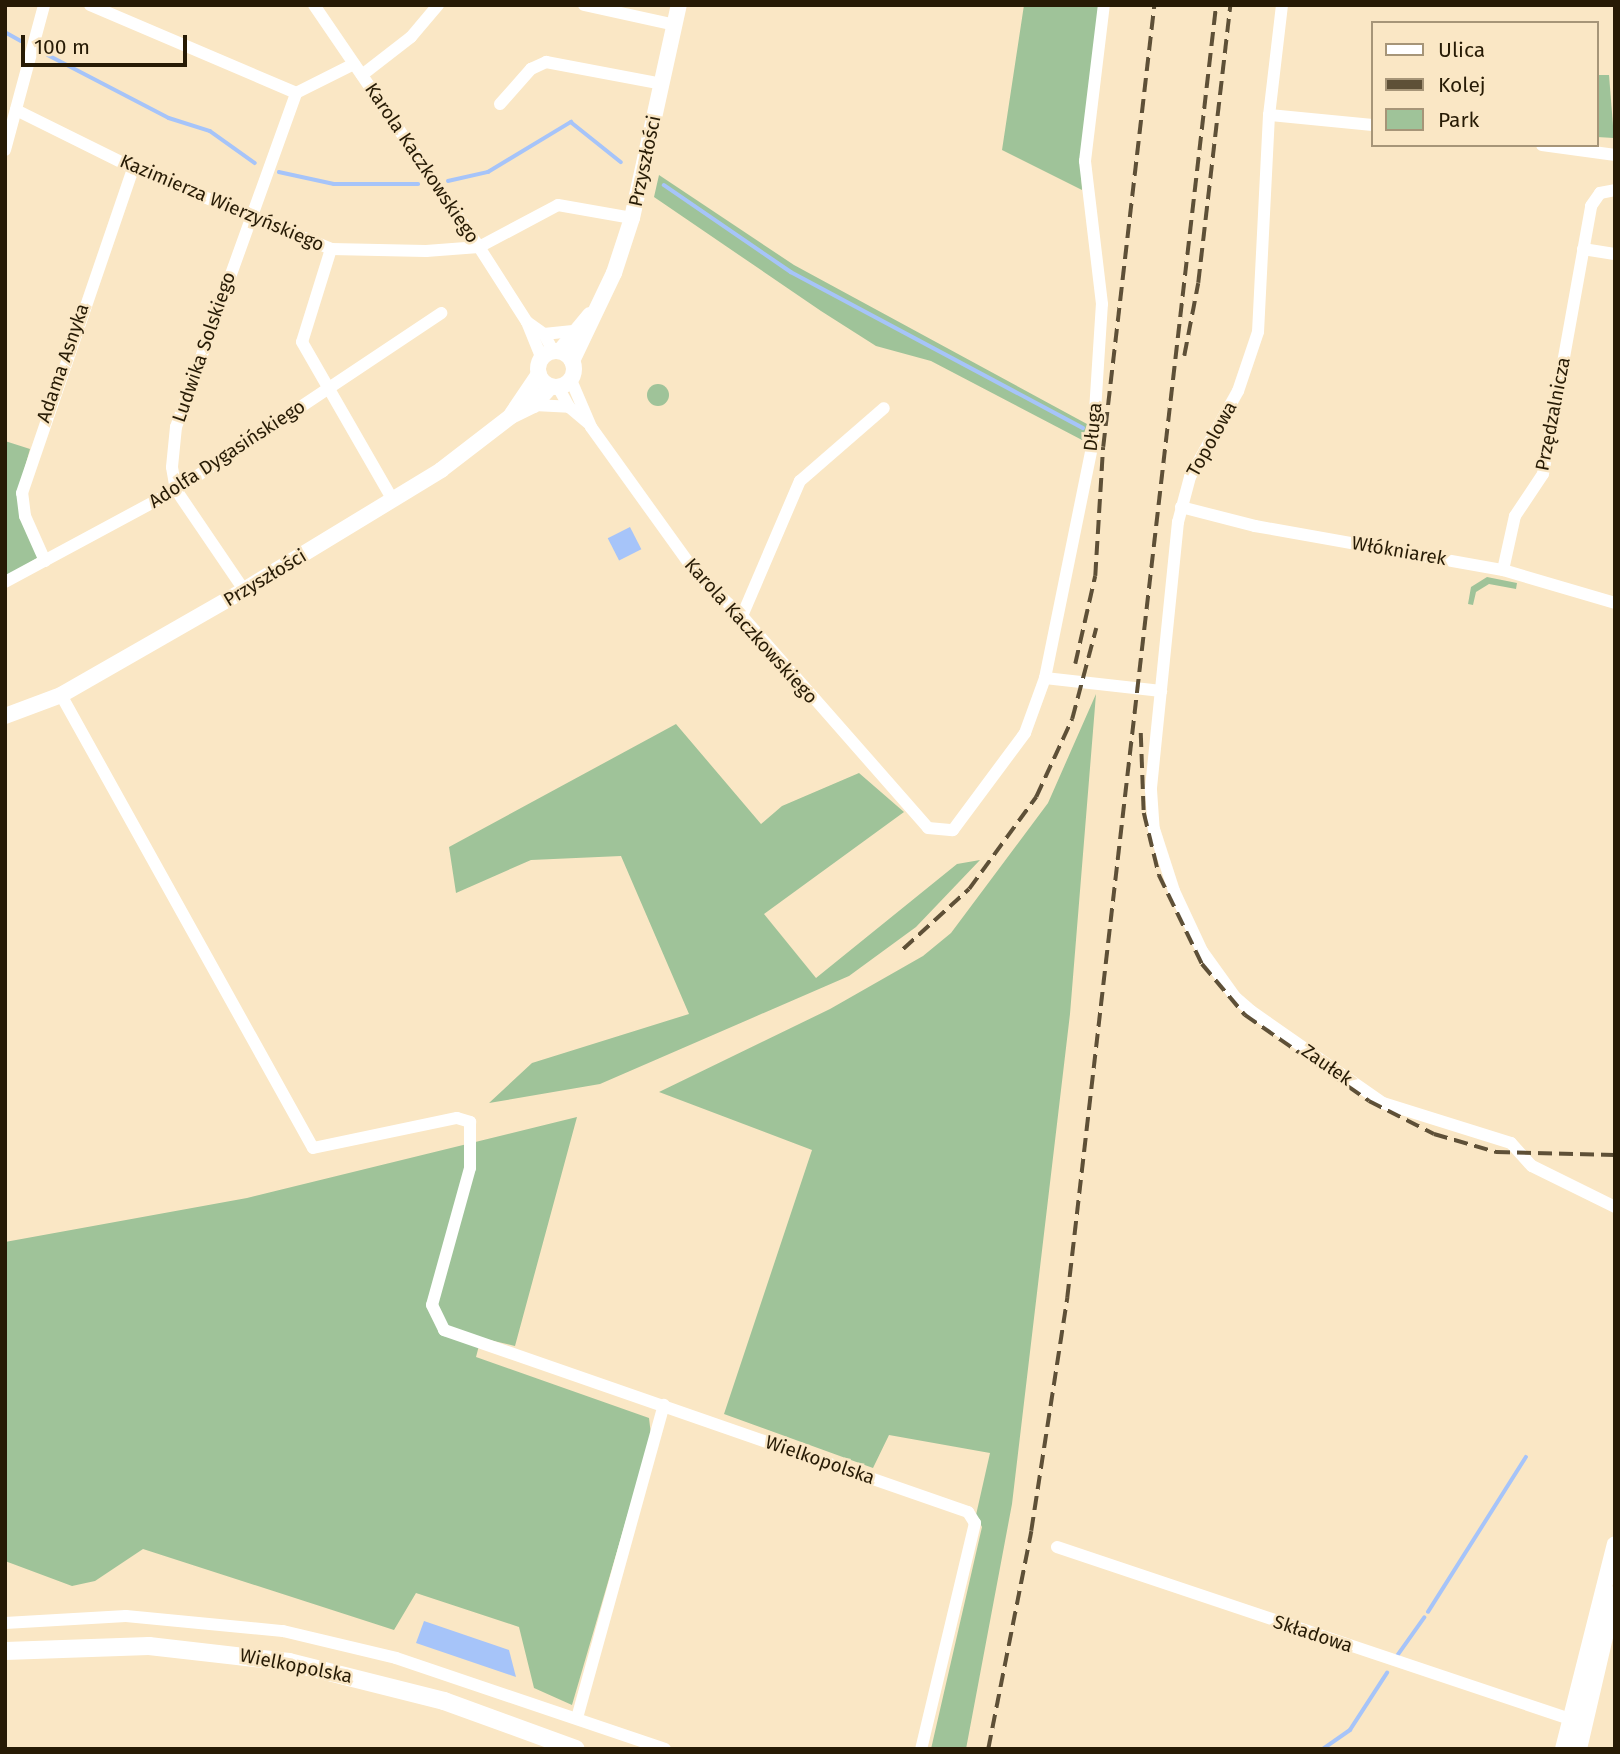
<!DOCTYPE html>
<meta charset="utf-8">
<style>
body{margin:0}
#map{position:relative;width:1620px;height:1754px;overflow:hidden;background:#fae7c5;font-family:"Fira Sans",sans-serif}
div>[style]{position:absolute}
.green>*{inset:0;background:#9fc399}
.round{border-radius:50%}
.water>*{inset:0;background:#a6c4f9;transform-origin:0 0}
.stream>*{height:3.5px;margin:-1.75px;padding:0 1.75px;transform-origin:1.75px;border-radius:1.75px;background:#a6c4f9}
.minor>*{height:12px;margin:-6px;padding:0 6px;transform-origin:6px;border-radius:6px;background:#fff}
.tertiary>*{height:16px;margin:-8px;padding:0 8px;transform-origin:8px;border-radius:8px;background:#fff}
.tertiary>.ring{margin:-8px;padding:0;box-sizing:content-box;background:none;border:16px solid #fff;border-radius:50%}
.secondary>*{height:18px;margin:-9px;padding:0 9px;transform-origin:9px;border-radius:9px;background:#fff}
.rail>*{height:3.5px;margin-top:-1.75px;transform-origin:0;background:repeating-linear-gradient(90deg,#5e5037 0 14px,transparent 0 21px)}
span{translate:-50% -50%;white-space:nowrap;text-align:center;line-height:1.15;-webkit-text-stroke:5px #fae7c5;paint-order:stroke}
.street-label{font-size:19px;color:#271b05}
.frame{position:absolute;inset:0;border:7px solid #271b05;pointer-events:none}
.legend{position:absolute;left:1371px;top:21px;width:228px;height:126px;box-sizing:border-box;background:#fae7c5;border:2px solid #a69578;margin:0;padding:9px 12px;list-style:none;font-size:21px;color:#271b05}
.legend li{display:flex;align-items:center;gap:14px;height:35px}
.legend b{width:35px;border:2px solid #a69578}
.scale{position:absolute;left:21px;top:35px;width:166px;height:32px;box-sizing:border-box;border:4px solid #271b05;border-top:0;padding-left:9px;font-size:21px;line-height:24px;white-space:nowrap;color:#271b05;-webkit-text-stroke:5px #fae7c5;paint-order:stroke}
</style>
<div id="map">
<div class="green">
<i style="clip-path:polygon(1024px 5px,1100px 5px,1081px 165px,1082px 190px,1002px 150px)"></i>
<i style="clip-path:polygon(1597px 75px,1609px 75px,1614px 138px,1597px 137px)"></i>
<i style="clip-path:polygon(659px 175px,794px 265px,1087px 424px,1082px 440px,931px 361px,876px 346px,821px 311px,654px 197px)"></i>
<i class="round" style="left:647px;top:384px;width:22px;height:22px"></i>
<i style="clip-path:polygon(5px 441px,30px 449px,18px 492px,44px 554px,5px 577px)"></i>
<i style="clip-path:polygon(1487px 577px,1517px 583px,1516px 589px,1489px 584px,1476px 592px,1473px 605px,1468px 604px,1471px 587px)"></i>
<i style="clip-path:polygon(1096px 694px,1070px 1014px,1012px 1504px,966px 1749px,931px 1749px,982px 1527px,976px 1515px,990px 1453px,889px 1435px,873px 1468px,724px 1414px,812px 1150px,659px 1092px,830px 1009px,923px 956px,951px 933px,1048px 803px)"></i>
<i style="clip-path:polygon(676px 724px,761px 824px,782px 806px,859px 773px,904px 812px,764px 914px,816px 978px,957px 864px,980px 860px,916px 927px,849px 976px,600px 1084px,489px 1103px,532px 1063px,689px 1014px,621px 856px,531px 860px,456px 893px,449px 847px)"></i>
<i style="clip-path:polygon(577px 1117px,515px 1346px,481px 1338px,476px 1357px,649px 1418px,651px 1435px,572px 1705px,534px 1688px,519px 1627px,416px 1593px,394px 1630px,143px 1549px,95px 1581px,72px 1586px,5px 1561px,5px 1242px,247px 1198px)"></i>
</div>
<div class="water">
<i style="left:630px;top:527px;width:25px;height:25px;rotate:63deg"></i>
<i style="clip-path:polygon(424px 1621px,509px 1650px,516px 1677px,416px 1643px)"></i>
</div>
<div class="stream">
<i style="left:5px;top:32px;width:18px;rotate:29deg"></i>
<i style="left:48px;top:55px;width:136px;rotate:27.5deg"></i>
<i style="left:169px;top:118px;width:43px;rotate:17.6deg"></i>
<i style="left:210px;top:131px;width:55px;rotate:35.4deg"></i>
<i style="left:279px;top:172px;width:56px;rotate:12.3deg"></i>
<i style="left:334px;top:184px;width:84px"></i>
<i style="left:448px;top:181px;width:41px;rotate:-12.7deg"></i>
<i style="left:488px;top:172px;width:97px;rotate:-31.1deg"></i>
<i style="left:571px;top:122px;width:64px;rotate:38.7deg"></i>
<i style="left:664px;top:185px;width:154px;rotate:34.4deg"></i>
<i style="left:791px;top:272px;width:331px;rotate:28.1deg"></i>
<i style="left:1428px;top:1612px;width:183px;rotate:-57.7deg"></i>
<i style="left:1397px;top:1656px;width:47px;rotate:-54.6deg"></i>
<i style="left:1323px;top:1749px;width:33px;rotate:-35deg"></i>
<i style="left:1350px;top:1730px;width:68px;rotate:-57deg"></i>
</div>
<div class="minor">
<i style="left:90px;top:5px;width:224px;rotate:23.1deg"></i>
<i style="left:296px;top:93px;width:65px;rotate:-26.6deg"></i>
<i style="left:314px;top:5px;width:293px;rotate:55.7deg"></i>
<i style="left:479px;top:247px;width:89px;rotate:57.4deg"></i>
<i style="left:527px;top:322px;width:40px;rotate:68deg"></i>
<i style="left:584px;top:5px;width:93px;rotate:12.4deg"></i>
<i style="left:1282px;top:5px;width:111px;rotate:96.7deg"></i>
<i style="left:1269px;top:115px;width:217px;rotate:92.9deg"></i>
<i style="left:1258px;top:332px;width:62px;rotate:108.7deg"></i>
<i style="left:1238px;top:391px;width:98px;rotate:119.2deg"></i>
<i style="left:1190px;top:477px;width:47px;rotate:104.9deg"></i>
<i style="left:1178px;top:522px;width:269px;rotate:95.8deg"></i>
<i style="left:1151px;top:790px;width:39px;rotate:86deg"></i>
<i style="left:1154px;top:829px;width:65px;rotate:72.1deg"></i>
<i style="left:1174px;top:891px;width:66px;rotate:65deg"></i>
<i style="left:1202px;top:951px;width:57px;rotate:54.3deg"></i>
<i style="left:1235px;top:997px;width:21px;rotate:41deg"></i>
<i style="left:1251px;top:1011px;width:161px;rotate:34.9deg"></i>
<i style="left:1383px;top:1103px;width:134px;rotate:17.4deg"></i>
<i style="left:1511px;top:1143px;width:31px;rotate:48deg"></i>
<i style="left:1532px;top:1166px;width:93px;rotate:26.3deg"></i>
<i style="left:362px;top:75px;width:62px;rotate:-37.8deg"></i>
<i style="left:411px;top:37px;width:42px;rotate:-49.8deg"></i>
<i style="left:500px;top:104px;width:47px;rotate:-48.5deg"></i>
<i style="left:531px;top:69px;width:17px;rotate:-25deg"></i>
<i style="left:546px;top:62px;width:118px;rotate:10.7deg"></i>
<i style="left:16px;top:110px;width:131px;rotate:26.4deg"></i>
<i style="left:133px;top:168px;width:214px;rotate:22.2deg"></i>
<i style="left:331px;top:249px;width:95px;rotate:1.2deg"></i>
<i style="left:426px;top:251px;width:53px;rotate:-4.3deg"></i>
<i style="left:479px;top:247px;width:89px;rotate:-28deg"></i>
<i style="left:558px;top:205px;width:75px;rotate:10deg"></i>
<i style="left:1269px;top:115px;width:104px;rotate:5.5deg"></i>
<i style="left:1542px;top:145px;width:74px;rotate:7.8deg"></i>
<i style="left:5px;top:150px;width:150px;rotate:-74.9deg"></i>
<i style="left:331px;top:249px;width:97px;rotate:107.3deg"></i>
<i style="left:302px;top:342px;width:182px;rotate:60.1deg"></i>
<i style="left:1583px;top:249px;width:32px;rotate:9deg"></i>
<i style="left:527px;top:322px;width:21px;rotate:35deg"></i>
<i style="left:544px;top:334px;width:19px;rotate:62deg"></i>
<i style="left:544px;top:334px;width:29px;rotate:-6deg"></i>
<i style="left:571px;top:380px;width:51px;rotate:66.9deg"></i>
<i style="left:591px;top:427px;width:183px;rotate:54.3deg"></i>
<i style="left:698px;top:576px;width:59px;rotate:42.3deg"></i>
<i style="left:742px;top:616px;width:282px;rotate:48.7deg"></i>
<i style="left:928px;top:828px;width:25px;rotate:5deg"></i>
<i style="left:953px;top:830px;width:121px;rotate:-53.4deg"></i>
<i style="left:1025px;top:733px;width:59px;rotate:-70deg"></i>
<i style="left:1045px;top:678px;width:241px;rotate:-78.5deg"></i>
<i style="left:1093px;top:442px;width:138px;rotate:-86.3deg"></i>
<i style="left:1102px;top:304px;width:144px;rotate:-96.8deg"></i>
<i style="left:1085px;top:161px;width:157px;rotate:-83.1deg"></i>
<i style="left:558px;top:387px;width:23px;rotate:61deg"></i>
<i style="left:569px;top:407px;width:26px;rotate:40deg"></i>
<i style="left:534px;top:405px;width:35px;rotate:3deg"></i>
<i style="left:1181px;top:507px;width:76px;rotate:14.4deg"></i>
<i style="left:1255px;top:526px;width:252px;rotate:10.1deg"></i>
<i style="left:1503px;top:570px;width:117px;rotate:16.4deg"></i>
<i style="left:45px;top:561px;width:49px;rotate:-114deg"></i>
<i style="left:25px;top:516px;width:23px;rotate:-97deg"></i>
<i style="left:22px;top:493px;width:343px;rotate:-71.1deg"></i>
<i style="left:1503px;top:570px;width:55px;rotate:-77.5deg"></i>
<i style="left:1515px;top:516px;width:50px;rotate:-56.3deg"></i>
<i style="left:1543px;top:474px;width:272px;rotate:-79.8deg"></i>
<i style="left:1591px;top:206px;width:16px;rotate:-55deg"></i>
<i style="left:1600px;top:193px;width:15px;rotate:-11deg"></i>
<i style="left:5px;top:582px;width:194px;rotate:-28.3deg"></i>
<i style="left:176px;top:490px;width:319px;rotate:-33.7deg"></i>
<i style="left:244px;top:590px;width:121px;rotate:-124.2deg"></i>
<i style="left:176px;top:490px;width:23px;rotate:-100deg"></i>
<i style="left:172px;top:467px;width:40px;rotate:-84.3deg"></i>
<i style="left:176px;top:427px;width:355px;rotate:-70.2deg"></i>
<i style="left:742px;top:616px;width:147px;rotate:-66.8deg"></i>
<i style="left:800px;top:481px;width:111px;rotate:-41deg"></i>
<i style="left:1045px;top:678px;width:117px;rotate:6.4deg"></i>
<i style="left:61px;top:695px;width:518px;rotate:60.91deg"></i>
<i style="left:313px;top:1148px;width:147px;rotate:-11.8deg"></i>
<i style="left:457px;top:1118px;width:14px;rotate:17deg"></i>
<i style="left:470px;top:1122px;width:46px;rotate:90deg"></i>
<i style="left:470px;top:1168px;width:142px;rotate:105.5deg"></i>
<i style="left:432px;top:1305px;width:28px;rotate:64deg"></i>
<i style="left:444px;top:1330px;width:555px;rotate:19.15deg"></i>
<i style="left:968px;top:1512px;width:13px;rotate:58deg"></i>
<i style="left:975px;top:1523px;width:232px;rotate:103.4deg"></i>
<i style="left:1057px;top:1547px;width:541px;rotate:18.54deg"></i>
<i style="left:5px;top:1623px;width:121px;rotate:-3.3deg"></i>
<i style="left:126px;top:1616px;width:158px;rotate:5.5deg"></i>
<i style="left:283px;top:1631px;width:116px;rotate:13.4deg"></i>
<i style="left:396px;top:1658px;width:284px;rotate:18.7deg"></i>
<i style="left:577px;top:1718px;width:325px;rotate:-74.5deg"></i>
</div>
<div class="tertiary">
<i style="left:560px;top:351px;width:47px;rotate:-50.2deg"></i>
<i class="ring" style="left:538px;top:351px;width:20px;height:20px"></i>
<i style="left:572px;top:361px;width:98px;rotate:-64.5deg"></i>
<i style="left:614px;top:273px;width:58px;rotate:-71.9deg"></i>
<i style="left:632px;top:218px;width:218px;rotate:-77.6deg"></i>
<i style="left:512px;top:414px;width:48px;rotate:-56deg"></i>
<i style="left:5px;top:716px;width:60px;rotate:-20.6deg"></i>
<i style="left:61px;top:695px;width:211px;rotate:-29.8deg"></i>
<i style="left:244px;top:590px;width:231px;rotate:-31.3deg"></i>
<i style="left:441px;top:470px;width:88px;rotate:-37.6deg"></i>
<i style="left:511px;top:416px;width:25px;rotate:-26deg"></i>
<i style="left:534px;top:405px;width:25px;rotate:-48deg"></i>
<i style="left:1563px;top:1749px;width:211px;rotate:-75.8deg"></i>
<i style="left:1579px;top:1749px;width:159px;rotate:-76.9deg"></i>
</div>
<div class="secondary">
<i style="left:5px;top:1651px;width:144px;rotate:-2deg"></i>
<i style="left:149px;top:1646px;width:141px;rotate:6.5deg"></i>
<i style="left:289px;top:1662px;width:160px;rotate:14.1deg"></i>
<i style="left:444px;top:1701px;width:140px;rotate:20deg"></i>
</div>
<div class="rail">
<i style="left:1184px;top:356px;width:74px;rotate:-79.1deg"></i>
<i style="left:1198px;top:283px;width:280px;rotate:-83.4deg"></i>
<i style="left:1075px;top:664px;width:90px;rotate:-77.2deg"></i>
<i style="left:1095px;top:576px;width:129px;rotate:-86.5deg"></i>
<i style="left:1103px;top:447px;width:445px;rotate:-83.4deg"></i>
<i style="left:1141px;top:733px;width:80px;rotate:87.9deg"></i>
<i style="left:1144px;top:813px;width:64px;rotate:76.4deg"></i>
<i style="left:1159px;top:875px;width:99px;rotate:64.2deg"></i>
<i style="left:1202px;top:964px;width:67px;rotate:49.9deg"></i>
<i style="left:1245px;top:1015px;width:151px;rotate:34.7deg"></i>
<i style="left:1369px;top:1101px;width:73px;rotate:26.9deg"></i>
<i style="left:1434px;top:1134px;width:65px;rotate:16.2deg"></i>
<i style="left:1496px;top:1152px;width:119px;rotate:1.4deg"></i>
<i style="left:903px;top:949px;width:89px;rotate:-42.3deg"></i>
<i style="left:969px;top:889px;width:114px;rotate:-53.9deg"></i>
<i style="left:1036px;top:797px;width:86px;rotate:-65.2deg"></i>
<i style="left:1072px;top:719px;width:94px;rotate:-75.2deg"></i>
<i style="left:988px;top:1749px;width:222px;rotate:-78.8deg"></i>
<i style="left:1031px;top:1531px;width:236px;rotate:-81.2deg"></i>
<i style="left:1067px;top:1298px;width:1302px;rotate:-83.43deg"></i>
</div>
<div class="street-label">
<span style="left:645px;top:161px;rotate:-78deg">Przyszłości</span>
<span style="left:422px;top:163px;rotate:56deg">Karola Kaczkowskiego</span>
<span style="left:222px;top:203px;rotate:23deg">Kazimierza Wierzyńskiego</span>
<span style="left:204px;top:347px;rotate:-71deg">Ludwika Solskiego</span>
<span style="left:63px;top:363px;rotate:-71deg">Adama Asnyka</span>
<span style="left:1553px;top:414px;rotate:-79deg">Przędzalnicza</span>
<span style="left:1093px;top:427px;rotate:-84deg">Długa</span>
<span style="left:1212px;top:439px;rotate:-61deg">Topolowa</span>
<span style="left:227px;top:454px;rotate:-33deg">Adolfa Dygasińskiego</span>
<span style="left:1399px;top:551px;rotate:10deg">Włókniarek</span>
<span style="left:265px;top:578px;rotate:-31deg">Przyszłości</span>
<span style="left:751px;top:631px;rotate:48deg">Karola Kaczkowskiego</span>
<span style="left:1327px;top:1065px;rotate:35deg">Zaułek</span>
<span style="left:820px;top:1460px;rotate:19deg">Wielkopolska</span>
<span style="left:1313px;top:1634px;rotate:18deg">Składowa</span>
<span style="left:296px;top:1666px;rotate:11deg">Wielkopolska</span>
</div>
<div class="frame"></div>
<ul class="legend">
<li><b style="height:9px;background:#fff"></b>Ulica</li>
<li><b style="height:9px;background:#5e5037"></b>Kolej</li>
<li><b style="height:19px;background:#9fc399"></b>Park</li>
</ul>
<div class="scale">100 m</div>
</div>
